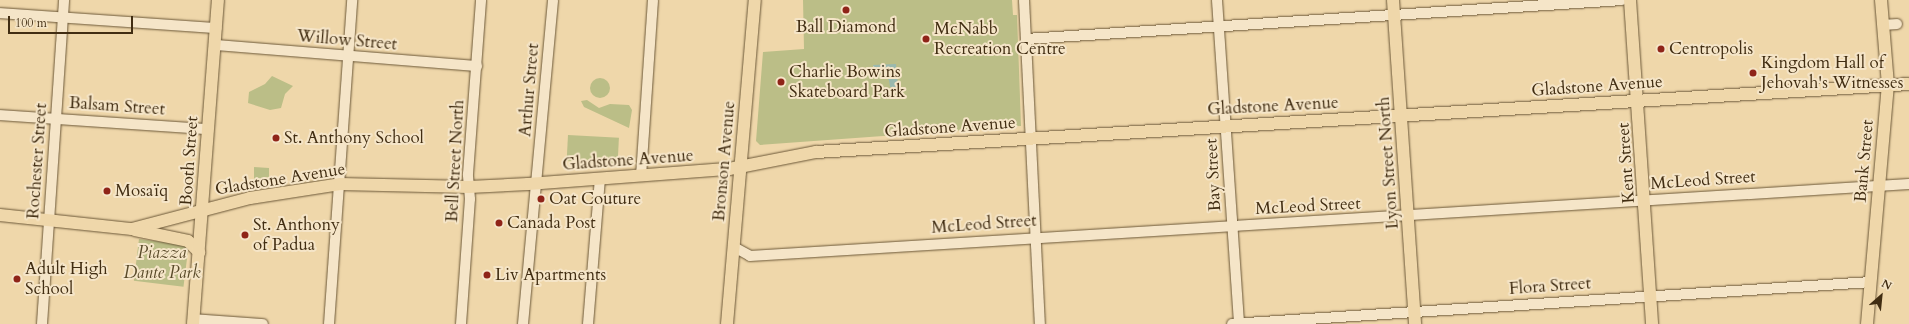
<!DOCTYPE html>
<meta charset="utf-8">
<style>
body{margin:0}
#map{position:relative;width:1909px;height:324px;overflow:hidden;background:#efd7aa;font-family:Cardo,serif}
div>[style]{position:absolute}
.green>*{inset:0;background:#bbbe87;transform-origin:0 0}
.round{border-radius:50%}
.water>*{inset:0;background:#9ab9ae}
.roads{filter:drop-shadow(0 0 1px #6c5838) drop-shadow(0 0 1px #6c5838)}
.minor>*{height:10px;margin:-5px;padding:0 5px;transform-origin:5px;border-radius:5px;background:#f5e5c8}
.major>*{height:12px;margin:-6px;padding:0 6px;transform-origin:6px;border-radius:6px;background:#efd7aa}
.dots>*{width:11px;height:11px;translate:-50% -50%;box-sizing:border-box;border:2px solid #f5e5c8;border-radius:50%}
span{translate:-50% -50%;white-space:nowrap;text-align:center;line-height:1.15;-webkit-text-stroke:4px #f5e5c8;paint-order:stroke}
.poi-label{font-size:17px;color:#412d12}
.left{translate:0 -50%;text-align:left}
.street-label{font-size:17px;color:#412d12}
.park-label{font-size:17px;color:#594a29;font-style:italic}
.north{position:absolute;left:1861px;top:276px;width:40px;height:40px;-webkit-text-stroke:3px #f5e5c8;paint-order:stroke;rotate:27deg;font-size:11px;font-weight:700;line-height:16px;text-align:center;color:#412d12}
.north::after{content:'';display:block;margin:auto;width:14px;height:18px;background:#412d12;clip-path:polygon(50% 0,100% 100%,50% 72%,0 100%)}
.scale{position:absolute;left:8px;top:16px;width:125px;height:18px;box-sizing:border-box;border:2px solid #412d12;border-top:0;padding-left:5px;font-size:12px;line-height:14px;white-space:nowrap;color:#412d12;-webkit-text-stroke:3px #f5e5c8;paint-order:stroke}
</style>
<div id="map">
<div class="green">
<i style="clip-path:polygon(803px 0,1012px 0,1013px 15px,1017px 15px,1021px 126px,760px 145px,756px 141px,763px 52px,804px 49px)"></i>
<i style="clip-path:polygon(272px 76px,293px 86px,285px 94px,281px 108px,270px 110px,248px 103px,249px 92px,265px 84px)"></i>
<i class="round" style="left:590px;top:78px;width:20px;height:20px"></i>
<i style="clip-path:polygon(587px 100px,599px 108px,610px 104px,629px 105px,632px 110px,629px 128px,584px 107px,581px 101px)"></i>
<i style="left:568px;top:135px;width:51px;height:26px;rotate:3deg"></i>
<i style="clip-path:polygon(254px 167px,269px 168px,269px 177px,254px 180px)"></i>
<i style="left:139px;top:239px;width:50px;height:42px;rotate:7deg"></i>
</div>
<div class="water">
<i style="clip-path:polygon(896px 64px,898px 87px,890px 87px,889px 80px,881px 73px,874px 73px,873px 65px)"></i>
</div>
<div class="roads">
<div class="minor">
<i style="left:1024px;top:0;width:324px;rotate:87.2deg"></i>
<i style="left:1217px;top:0;width:325px;rotate:86.1deg"></i>
<i style="left:0;top:13px;width:217px;rotate:4deg"></i>
<i style="left:1883px;top:25px;width:14px;rotate:-4deg"></i>
<i style="left:1026px;top:39px;width:597px;rotate:-3.74deg"></i>
<i style="left:215px;top:45px;width:263px;rotate:4.6deg"></i>
<i style="left:0;top:115px;width:208px;rotate:3.9deg"></i>
<i style="left:641px;top:176px;width:176px;rotate:-86.1deg"></i>
<i style="left:734px;top:247px;width:18px;rotate:29deg"></i>
<i style="left:750px;top:256px;width:1161px;rotate:-3.55deg"></i>
<i style="left:193px;top:319px;width:70px;rotate:4.1deg"></i>
<i style="left:42px;top:324px;width:325px;rotate:-86.1deg"></i>
<i style="left:329px;top:324px;width:325px;rotate:-85.9deg"></i>
<i style="left:461px;top:324px;width:125px;rotate:-85.9deg"></i>
<i style="left:470px;top:199px;width:25px;rotate:-95deg"></i>
<i style="left:468px;top:174px;width:174px;rotate:-85.7deg"></i>
<i style="left:523px;top:324px;width:325px;rotate:-84.7deg"></i>
<i style="left:588px;top:324px;width:145px;rotate:-85.3deg"></i>
<i style="left:1232px;top:324px;width:640px;rotate:-3.76deg"></i>
</div>
<div class="major">
<i style="left:1393px;top:0;width:325px;rotate:86.1deg"></i>
<i style="left:1630px;top:0;width:325px;rotate:86.1deg"></i>
<i style="left:0;top:215px;width:133px;rotate:6.1deg"></i>
<i style="left:132px;top:229px;width:122px;rotate:-14.7deg"></i>
<i style="left:250px;top:198px;width:91px;rotate:-8.8deg"></i>
<i style="left:340px;top:184px;width:129px;rotate:1.3deg"></i>
<i style="left:469px;top:187px;width:59px;rotate:-2.9deg"></i>
<i style="left:528px;top:184px;width:202px;rotate:-4.3deg"></i>
<i style="left:729px;top:169px;width:89px;rotate:-11.1deg"></i>
<i style="left:816px;top:152px;width:1095px;rotate:-3.56deg"></i>
<i style="left:135px;top:230px;width:54px;rotate:11.7deg"></i>
<i style="left:188px;top:241px;width:16px;rotate:45deg"></i>
<i style="left:193px;top:324px;width:325px;rotate:-85.6deg"></i>
<i style="left:727px;top:324px;width:325px;rotate:-85.1deg"></i>
<i style="left:1867px;top:324px;width:240px;rotate:-85deg"></i>
<i style="left:1888px;top:85px;width:85px;rotate:-94.7deg"></i>
</div>
</div>
<div class="dots">
<i style="left:846px;top:10px;background:#8f2418"></i>
<i style="left:926px;top:39px;background:#8f2418"></i>
<i style="left:1661px;top:49px;background:#8f2418"></i>
<i style="left:1753px;top:73px;background:#8f2418"></i>
<i style="left:781px;top:82px;background:#8f2418"></i>
<i style="left:276px;top:138px;background:#8f2418"></i>
<i style="left:107px;top:191px;background:#8f2418"></i>
<i style="left:541px;top:199px;background:#8f2418"></i>
<i style="left:499px;top:223px;background:#8f2418"></i>
<i style="left:245px;top:235px;background:#8f2418"></i>
<i style="left:487px;top:275px;background:#8f2418"></i>
<i style="left:17px;top:279px;background:#8f2418"></i>
</div>
<div class="poi-label">
<span style="left:846px;top:27px">Ball Diamond</span>
<span class="left" style="left:934px;top:39px">McNabb<br>Recreation Centre</span>
<span class="left" style="left:1669px;top:49px">Centropolis</span>
<span class="left" style="left:1761px;top:73px">Kingdom Hall of<br>Jehovah's Witnesses</span>
<span class="left" style="left:789px;top:82px">Charlie Bowins<br>Skateboard Park</span>
<span class="left" style="left:284px;top:138px">St. Anthony School</span>
<span class="left" style="left:115px;top:191px">Mosaïq</span>
<span class="left" style="left:549px;top:199px">Oat Couture</span>
<span class="left" style="left:507px;top:223px">Canada Post</span>
<span class="left" style="left:253px;top:235px">St. Anthony<br>of Padua</span>
<span class="left" style="left:25px;top:279px">Adult High<br>School</span>
<span class="left" style="left:495px;top:275px">Liv Apartments</span>
</div>
<div class="street-label">
<span style="left:347px;top:40px;rotate:5deg">Willow Street</span>
<span style="left:1597px;top:86px;rotate:-4deg">Gladstone Avenue</span>
<span style="left:529px;top:90px;rotate:-85deg">Arthur Street</span>
<span style="left:117px;top:106px;rotate:4deg">Balsam Street</span>
<span style="left:1273px;top:106px;rotate:-3deg">Gladstone Avenue</span>
<span style="left:950px;top:127px;rotate:-4deg">Gladstone Avenue</span>
<span style="left:628px;top:160px;rotate:-4deg">Gladstone Avenue</span>
<span style="left:37px;top:161px;rotate:-86deg">Rochester Street</span>
<span style="left:189px;top:161px;rotate:-86deg">Booth Street</span>
<span style="left:455px;top:161px;rotate:-87deg">Bell Street North</span>
<span style="left:724px;top:161px;rotate:-85deg">Bronson Avenue</span>
<span style="left:1864px;top:161px;rotate:-85deg">Bank Street</span>
<span style="left:1388px;top:163px;rotate:-94deg">Lyon Street North</span>
<span style="left:1626px;top:163px;rotate:-94deg">Kent Street</span>
<span style="left:1213px;top:175px;rotate:-93deg">Bay Street</span>
<span style="left:280px;top:179px;rotate:-9deg">Gladstone Avenue</span>
<span style="left:1703px;top:180px;rotate:-4deg">McLeod Street</span>
<span style="left:1308px;top:206px;rotate:-3deg">McLeod Street</span>
<span style="left:984px;top:224px;rotate:-4deg">McLeod Street</span>
<span style="left:1550px;top:286px;rotate:-4deg">Flora Street</span>
</div>
<div class="park-label">
<span style="left:162px;top:263px">Piazza<br>Dante Park</span>
</div>
<div class="north">N</div>
<div class="scale">100 m</div>
</div>
